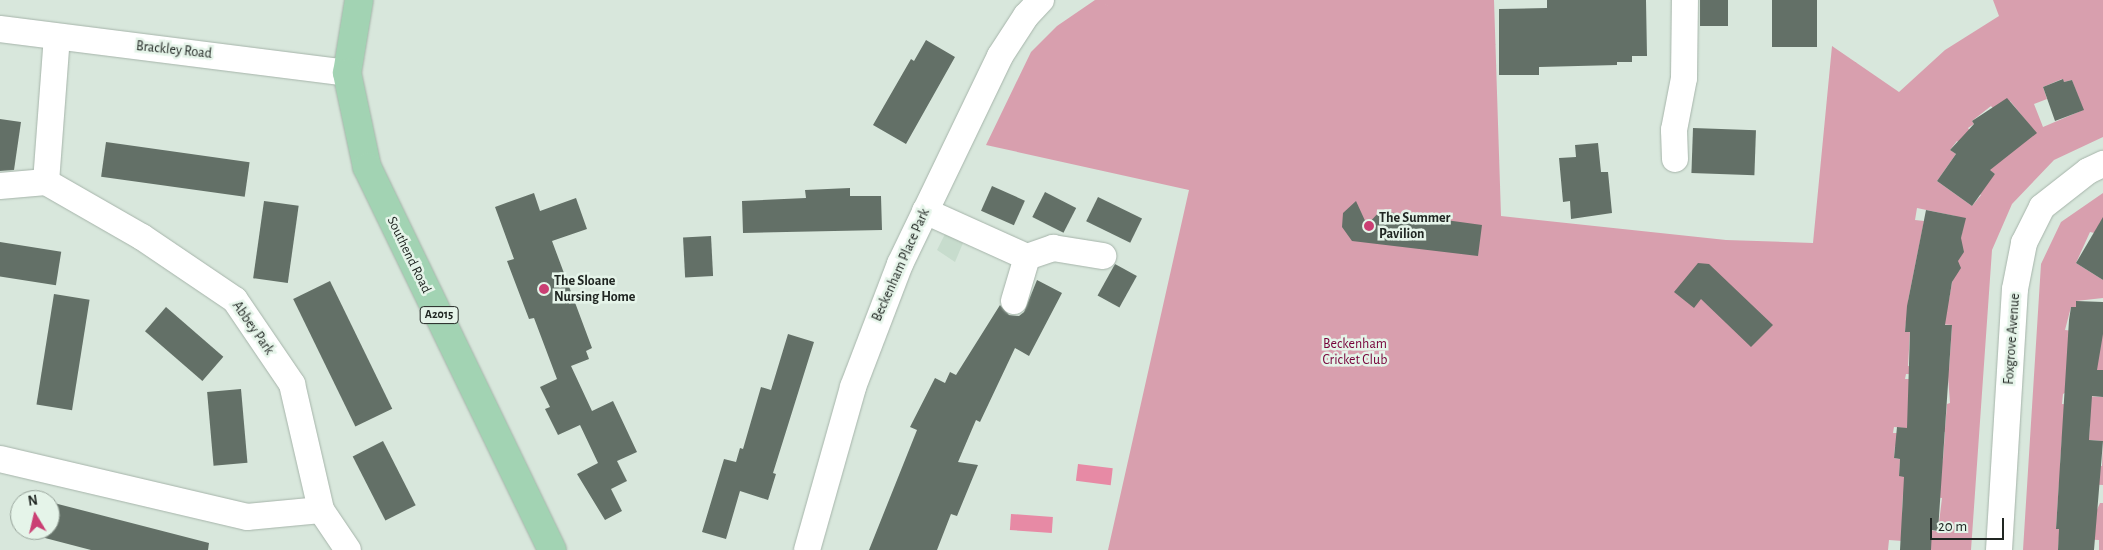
<!DOCTYPE html>
<style>
body{margin:0}
#map{position:relative;width:2103px;height:550px;overflow:hidden;background:#d8e7dc;font-family:"Alegreya Sans",sans-serif}
div>[style]{position:absolute}
.built>*{inset:0;background:#c7dccd}
.green>*{inset:0;background:#d89fae}
.water>*{inset:0;background:#e78aa5;transform-origin:0 0}
.building>*{inset:0;background:#637067;transform-origin:0 0}
.roads{filter:drop-shadow(0 0 1px #a6b4aa) drop-shadow(0 0 1px #a6b4aa)}
.minor>*{height:26px;margin:-13px;padding:0 13px;transform-origin:13px;border-radius:13px;background:#fff}
.primary>*{height:28px;margin:-14px;padding:0 14px;transform-origin:14px;border-radius:14px;background:#a2d3b3}
.dots>*{width:14px;height:14px;translate:-50% -50%;box-sizing:border-box;border:2px solid #e5f4e9;border-radius:50%}
span{translate:-50% -50%;white-space:nowrap;text-align:center;line-height:1.15;-webkit-text-stroke:5px #e5f4e9;paint-order:stroke}
.shield-label span{padding:1px 4px;background:#e5f4e9;border:1px solid;border-radius:4px;-webkit-text-stroke-width:0}
.shield-label{font-size:12px;color:#202622;font-weight:700}
.street-label{font-size:14px;color:#202622}
.poi-label{font-size:14px;color:#202622;font-weight:700}
.left{translate:0 -50%;text-align:left}
.park-label{font-size:14px;color:#760039}
.north{position:absolute;left:10px;top:490px;width:50px;height:50px;box-sizing:border-box;background:#e5f4e9;border:1px solid #96a299;border-radius:50%;rotate:351deg;font-size:14px;font-weight:700;line-height:20px;text-align:center;color:#202622}
.north::after{content:'';display:block;margin:auto;width:18px;height:22px;background:#ca3f73;clip-path:polygon(50% 0,100% 100%,50% 72%,0 100%)}
.scale{position:absolute;left:1930px;top:518px;width:74px;height:22px;box-sizing:border-box;border:2px solid #202622;border-top:0;padding-left:6px;font-size:15px;line-height:18px;white-space:nowrap;color:#202622;-webkit-text-stroke:4px #e5f4e9;paint-order:stroke}
</style>
<div id="map">
<div class="built">
<i style="clip-path:polygon(945px 234px,963px 243px,955px 262px,937px 250px)"></i>
</div>
<div class="green">
<i style="clip-path:polygon(evenodd,1095px 0,1494px 0,1501px 216px,1726px 240px,1813px 243px,1832px 46px,1899px 92px,1945px 50px,1999px 16px,1993px 0,2103px 0,2103px 137px,2054px 160px,2012px 204px,1992px 250px,1971px 550px,1931px 550px,1931px 543px,1889px 540px,1888px 550px,1108px 550px,1189px 190px,986px 145px,1031px 52px,1057px 26px,1095px 0,2062px 79px,2064px 82px,2072px 80px,2083px 110px,2043px 127px,2034px 104px,2047px 99px,2043px 87px,2062px 79px,1095px 0,2010px 101px,2036px 133px,1975px 138px,1968px 128px,1974px 124px,1972px 121px,1991px 106px,1996px 112px,2010px 101px,1095px 0,1957px 141px,1962px 145px,1960px 149px,1995px 174px,1977px 192px,1981px 195px,1972px 206px,1937px 181px,1956px 154px,1950px 150px,1957px 141px,1095px 0,1917px 208px,1955px 216px,1963px 228px,1955px 264px,1959px 264px,1960px 270px,1954px 272px,1949px 299px,1937px 306px,1908px 301px,1924px 221px,1915px 220px,1917px 208px,1095px 0,1906px 322px,1952px 325px,1949px 369px,1908px 366px,1910px 332px,1905px 331px,1906px 322px,1095px 0,1906px 374px,1948px 376px,1950px 403px,1947px 404px,1945px 428px,1910px 379px,1905px 379px,1906px 374px,1095px 0,1894px 427px,1945px 432px,1943px 459px,1936px 479px,1899px 476px,1900px 459px,1894px 458px,1895px 446px,1901px 446px,1902px 433px,1893px 433px,1894px 427px,1095px 0,1903px 494px,1942px 498px,1938px 531px,1916px 529px,1916px 515px,1902px 513px,1903px 494px)"></i>
<i style="clip-path:polygon(2103px 193px,2103px 235px,2090px 232px,2076px 263px,2103px 280px,2103px 298px,2076px 301px,2076px 307px,2071px 307px,2065px 330px,2103px 334px,2103px 370px,2063px 394px,2062px 404px,2083px 405px,2083px 396px,2103px 397px,2103px 441px,2089px 440px,2090px 424px,2062px 438px,2060px 463px,2102px 466px,2103px 445px,2103px 485px,2059px 483px,2056px 528px,2096px 512px,2100px 503px,2103px 503px,2103px 550px,2099px 550px,2099px 540px,2059px 538px,2058px 550px,2023px 550px,2041px 264px,2061px 222px)"></i>
</div>
<div class="water">
<i style="left:1078px;top:464px;width:35px;height:17px;rotate:7deg"></i>
<i style="left:1011px;top:514px;width:42px;height:16px;rotate:4deg"></i>
</div>
<div class="building">
<i style="clip-path:polygon(1547px 0,1646px 0,1647px 56px,1632px 56px,1632px 62px,1617px 62px,1617px 65px,1539px 67px,1539px 75px,1499px 75px,1499px 9px,1547px 8px)"></i>
<i style="left:1700px;top:0;width:28px;height:26px"></i>
<i style="left:1772px;top:0;width:45px;height:47px"></i>
<i style="clip-path:polygon(926px 40px,955px 57px,906px 144px,873px 125px,911px 59px,914px 61px)"></i>
<i style="clip-path:polygon(2063px 79px,2064px 82px,2072px 80px,2084px 110px,2055px 121px,2043px 87px)"></i>
<i style="clip-path:polygon(2007px 98px,2037px 133px,1990px 170px,1995px 174px,1972px 206px,1937px 181px,1956px 154px,1950px 150px,1974px 124px,1972px 121px)"></i>
<i style="clip-path:polygon(0 119px,21px 122px,14px 170px,0 171px)"></i>
<i style="left:1693px;top:128px;width:63px;height:45px;rotate:2deg"></i>
<i style="left:106px;top:142px;width:145px;height:35px;rotate:8deg"></i>
<i style="clip-path:polygon(1598px 143px,1601px 172px,1608px 172px,1612px 213px,1571px 219px,1570px 201px,1563px 202px,1559px 158px,1576px 157px,1575px 145px)"></i>
<i style="left:992px;top:186px;width:36px;height:27px;rotate:24deg"></i>
<i style="clip-path:polygon(850px 188px,850px 196px,881px 196px,882px 230px,743px 233px,742px 201px,806px 198px,805px 190px)"></i>
<i style="left:1045px;top:192px;width:35px;height:28px;rotate:27deg"></i>
<i style="clip-path:polygon(534px 193px,540px 211px,576px 198px,587px 229px,552px 241px,592px 348px,586px 351px,589px 359px,571px 366px,592px 411px,613px 401px,637px 452px,617px 461px,627px 481px,611px 489px,622px 511px,605px 520px,577px 474px,598px 463px,580px 425px,558px 435px,545px 409px,550px 407px,540px 387px,557px 379px,534px 318px,529px 319px,507px 261px,514px 259px,495px 207px)"></i>
<i style="left:1098px;top:197px;width:49px;height:27px;rotate:26deg"></i>
<i style="left:264px;top:201px;width:35px;height:78px;rotate:8deg"></i>
<i style="clip-path:polygon(1356px 201px,1367px 225px,1380px 211px,1482px 225px,1478px 256px,1352px 241px,1342px 227px,1343px 213px)"></i>
<i style="clip-path:polygon(1926px 210px,1966px 218px,1961px 238px,1964px 252px,1958px 261px,1961px 268px,1952px 282px,1945px 325px,1952px 325px,1938px 531px,1932px 530px,1931px 550px,1900px 550px,1904px 477px,1899px 476px,1900px 459px,1894px 458px,1897px 427px,1907px 428px,1910px 332px,1905px 332px,1907px 306px)"></i>
<i style="clip-path:polygon(2103px 217px,2103px 280px,2076px 263px)"></i>
<i style="left:711px;top:236px;width:40px;height:28px;rotate:87deg"></i>
<i style="left:0;top:242px;width:62px;height:34px;rotate:9deg"></i>
<i style="clip-path:polygon(1698px 263px,1709px 264px,1773px 325px,1751px 347px,1701px 299px,1694px 308px,1674px 292px)"></i>
<i style="left:1115px;top:264px;width:25px;height:36px;rotate:29deg"></i>
<i style="clip-path:polygon(1037px 280px,1062px 293px,1029px 356px,1015px 348px,980px 422px,976px 420px,958px 462px,978px 465px,957px 516px,951px 514px,937px 550px,869px 550px,917px 430px,910px 427px,935px 378px,945px 383px,950px 372px,956px 375px,1000px 305px,1009px 315px,1019px 316px,1024px 312px)"></i>
<i style="left:330px;top:281px;width:142px;height:41px;rotate:64deg"></i>
<i style="left:54px;top:294px;width:36px;height:112px;rotate:9deg"></i>
<i style="clip-path:polygon(2076px 301px,2103px 302px,2103px 334px,2097px 370px,2103px 370px,2103px 397px,2092px 396px,2089px 440px,2103px 441px,2094px 550px,2058px 550px,2059px 529px,2056px 529px,2069px 320px,2071px 307px,2076px 307px)"></i>
<i style="left:166px;top:307px;width:76px;height:32px;rotate:41deg"></i>
<i style="clip-path:polygon(788px 334px,814px 342px,773px 473px,776px 474px,768px 500px,740px 491px,726px 539px,702px 532px,724px 459px,736px 462px,740px 448px,743px 449px,761px 387px,771px 390px)"></i>
<i style="left:241px;top:389px;width:74px;height:34px;rotate:85deg"></i>
<i style="left:383px;top:441px;width:72px;height:34px;rotate:63deg"></i>
<i style="clip-path:polygon(54px 503px,209px 543px,208px 550px,91px 550px,45px 538px)"></i>
</div>
<div class="roads">
<div class="minor">
<i style="left:0;top:29px;width:350px;rotate:7.2deg"></i>
<i style="left:1675px;top:159px;width:29px;rotate:-92deg"></i>
<i style="left:1674px;top:130px;width:53px;rotate:-79.1deg"></i>
<i style="left:1684px;top:78px;width:78px;rotate:-89.3deg"></i>
<i style="left:46px;top:182px;width:145px;rotate:-85.7deg"></i>
<i style="left:0;top:186px;width:46px;rotate:-5deg"></i>
<i style="left:46px;top:182px;width:111px;rotate:29.8deg"></i>
<i style="left:142px;top:237px;width:112px;rotate:34.1deg"></i>
<i style="left:235px;top:300px;width:102px;rotate:55.8deg"></i>
<i style="left:292px;top:384px;width:129px;rotate:77deg"></i>
<i style="left:321px;top:510px;width:48px;rotate:56deg"></i>
<i style="left:925px;top:211px;width:112px;rotate:24.3deg"></i>
<i style="left:1027px;top:257px;width:28px;rotate:-19deg"></i>
<i style="left:1053px;top:248px;width:51px;rotate:9.1deg"></i>
<i style="left:1014px;top:301px;width:46px;rotate:-73.5deg"></i>
<i style="left:0;top:459px;width:254px;rotate:13.2deg"></i>
<i style="left:247px;top:517px;width:74px;rotate:-5.4deg"></i>
<i style="left:807px;top:550px;width:169px;rotate:-74.2deg"></i>
<i style="left:853px;top:387px;width:132px;rotate:-69.1deg"></i>
<i style="left:900px;top:264px;width:231px;rotate:-64.3deg"></i>
<i style="left:1000px;top:56px;width:48px;rotate:-57deg"></i>
<i style="left:1026px;top:16px;width:22px;rotate:-47deg"></i>
<i style="left:1999px;top:550px;width:261px;rotate:-86.5deg"></i>
<i style="left:2015px;top:289px;width:47px;rotate:-78.9deg"></i>
<i style="left:2024px;top:243px;width:40px;rotate:-63.4deg"></i>
<i style="left:2042px;top:207px;width:58px;rotate:-38deg"></i>
<i style="left:2088px;top:171px;width:17px;rotate:-25deg"></i>
</div>
<div class="primary">
<i style="left:359px;top:0;width:74px;rotate:99.3deg"></i>
<i style="left:347px;top:73px;width:96px;rotate:78deg"></i>
<i style="left:367px;top:167px;width:425px;rotate:64.2deg"></i>
</div>
</div>
<div class="dots">
<i style="left:1369px;top:226px;background:#ca3f73"></i>
<i style="left:544px;top:289px;background:#ca3f73"></i>
</div>
<div class="shield-label">
<span style="left:439px;top:315px">A2015</span>
</div>
<div class="street-label">
<span style="left:174px;top:50px;rotate:6deg">Brackley Road</span>
<span style="left:409px;top:255px;rotate:64deg">Southend Road</span>
<span style="left:901px;top:265px;rotate:-66deg">Beckenham Place Park</span>
<span style="left:253px;top:328px;rotate:55deg">Abbey Park</span>
<span style="left:2012px;top:339px;rotate:-86deg">Foxgrove Avenue</span>
</div>
<div class="poi-label">
<span class="left" style="left:1379px;top:226px">The Summer<br>Pavilion</span>
<span class="left" style="left:554px;top:289px">The Sloane<br>Nursing Home</span>
</div>
<div class="park-label">
<span style="left:1355px;top:352px">Beckenham<br>Cricket Club</span>
</div>
<div class="north">N</div>
<div class="scale">20 m</div>
</div>
